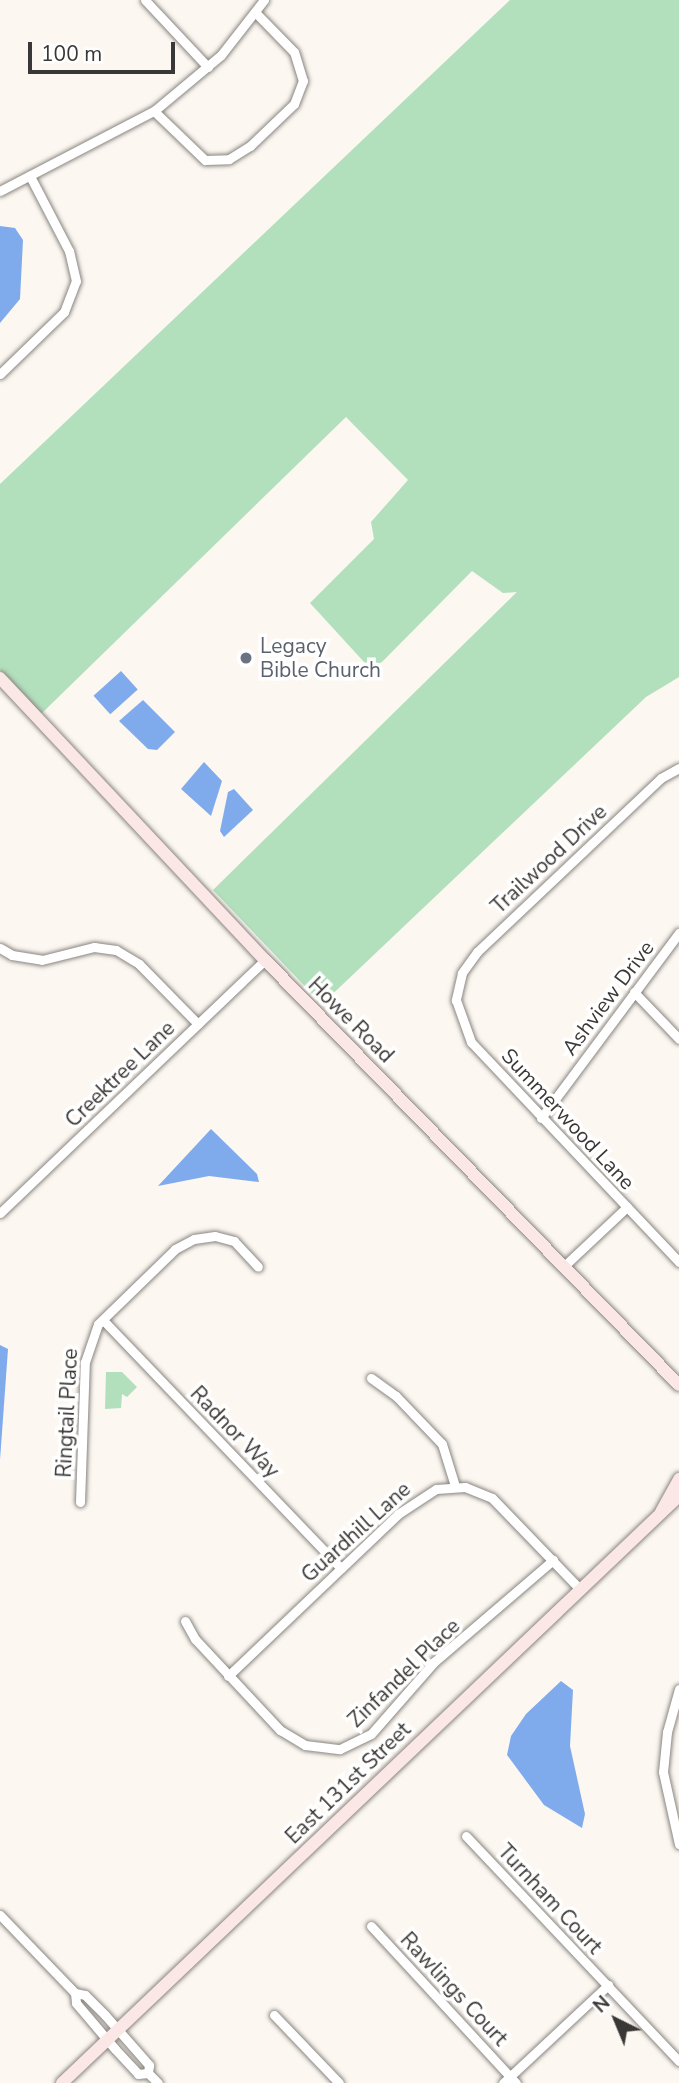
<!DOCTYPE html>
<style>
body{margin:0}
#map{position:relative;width:679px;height:2083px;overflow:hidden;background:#fcf7f1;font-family:"Nunito Sans",sans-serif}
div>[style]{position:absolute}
.green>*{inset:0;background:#b2dfbc}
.water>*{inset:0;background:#7fabec;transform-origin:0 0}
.roads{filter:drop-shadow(0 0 2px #898580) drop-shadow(0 0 2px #898580)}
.street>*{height:9px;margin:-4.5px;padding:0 4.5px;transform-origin:4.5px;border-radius:4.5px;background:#fff}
.secondary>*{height:12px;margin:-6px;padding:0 6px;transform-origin:6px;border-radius:6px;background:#fbe7e5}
.dots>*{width:19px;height:19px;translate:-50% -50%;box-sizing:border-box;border:4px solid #fff;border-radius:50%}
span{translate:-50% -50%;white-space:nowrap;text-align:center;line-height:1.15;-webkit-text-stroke:7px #fff;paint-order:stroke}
.worship-label{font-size:21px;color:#5b616d}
.left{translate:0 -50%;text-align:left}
.street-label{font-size:21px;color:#3a3836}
.north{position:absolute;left:581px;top:1985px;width:70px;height:70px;-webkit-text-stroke:5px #fff;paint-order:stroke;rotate:317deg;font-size:19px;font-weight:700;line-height:28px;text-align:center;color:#3a3836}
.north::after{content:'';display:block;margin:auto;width:24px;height:32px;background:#3a3836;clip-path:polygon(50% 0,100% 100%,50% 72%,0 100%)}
.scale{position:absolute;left:28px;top:42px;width:147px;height:32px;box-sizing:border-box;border:4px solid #3a3836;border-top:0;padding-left:9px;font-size:21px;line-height:24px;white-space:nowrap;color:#3a3836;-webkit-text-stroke:5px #fff;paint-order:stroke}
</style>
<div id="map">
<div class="green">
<i style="clip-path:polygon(510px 0,679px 0,679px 677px,646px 697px,322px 1004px,213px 890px,517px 592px,503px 593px,472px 571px,382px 662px,371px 667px,364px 662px,310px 603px,374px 539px,371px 522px,408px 480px,346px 417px,41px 714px,0 670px,0 484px)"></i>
<i style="clip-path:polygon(106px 1372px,122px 1372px,137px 1387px,127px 1397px,122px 1394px,121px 1408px,105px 1409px)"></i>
</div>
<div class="water">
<i style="clip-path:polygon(0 226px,15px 228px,23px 240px,20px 299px,0 323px)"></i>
<i style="left:121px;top:671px;width:25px;height:37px;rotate:48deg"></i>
<i style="clip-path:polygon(143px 700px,175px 732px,157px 750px,148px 749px,119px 721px)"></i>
<i style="clip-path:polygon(204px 762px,222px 781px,211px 816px,181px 789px)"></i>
<i style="clip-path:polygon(234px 789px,253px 810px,224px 837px,220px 831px,228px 792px)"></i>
<i style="clip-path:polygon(211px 1129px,257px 1174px,259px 1182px,209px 1176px,158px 1186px)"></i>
<i style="clip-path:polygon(0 1345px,8px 1349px,0 1460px)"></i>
<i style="clip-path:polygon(561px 1681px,573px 1690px,570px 1746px,585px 1814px,582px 1828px,544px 1805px,507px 1755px,511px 1736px,526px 1714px)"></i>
</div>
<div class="roads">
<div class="street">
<i style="left:145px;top:0;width:92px;rotate:46.8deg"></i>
<i style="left:154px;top:111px;width:71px;rotate:43.9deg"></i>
<i style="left:205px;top:160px;width:24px;rotate:-2deg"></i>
<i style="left:229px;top:159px;width:25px;rotate:-32deg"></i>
<i style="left:250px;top:146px;width:61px;rotate:-43.7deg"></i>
<i style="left:294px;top:104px;width:25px;rotate:-69deg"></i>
<i style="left:303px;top:81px;width:30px;rotate:-107deg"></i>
<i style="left:294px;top:52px;width:54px;rotate:-134.3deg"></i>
<i style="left:0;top:191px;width:174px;rotate:-27.5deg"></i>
<i style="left:154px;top:111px;width:87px;rotate:-39.9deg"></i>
<i style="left:221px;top:55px;width:70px;rotate:-52deg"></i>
<i style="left:0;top:374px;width:89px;rotate:-44.1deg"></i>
<i style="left:64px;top:312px;width:33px;rotate:-69deg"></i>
<i style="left:76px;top:281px;width:31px;rotate:-103deg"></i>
<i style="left:69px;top:251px;width:85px;rotate:-117.5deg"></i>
<i style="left:679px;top:768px;width:21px;rotate:151deg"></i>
<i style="left:661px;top:778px;width:253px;rotate:136.6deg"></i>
<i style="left:477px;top:952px;width:26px;rotate:126deg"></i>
<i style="left:462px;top:973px;width:28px;rotate:103deg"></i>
<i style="left:456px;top:1000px;width:45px;rotate:70.3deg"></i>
<i style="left:471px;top:1042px;width:303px;rotate:46.6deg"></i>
<i style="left:0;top:948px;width:14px;rotate:30deg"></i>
<i style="left:12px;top:955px;width:30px;rotate:9deg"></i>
<i style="left:42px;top:960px;width:54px;rotate:-14deg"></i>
<i style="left:94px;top:947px;width:22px;rotate:8deg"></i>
<i style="left:116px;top:950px;width:27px;rotate:31deg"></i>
<i style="left:139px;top:964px;width:84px;rotate:45.5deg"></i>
<i style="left:634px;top:992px;width:65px;rotate:46.2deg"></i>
<i style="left:541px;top:1118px;width:231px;rotate:-53.3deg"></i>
<i style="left:0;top:1213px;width:366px;rotate:-43.7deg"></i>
<i style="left:563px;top:1267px;width:88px;rotate:-43.2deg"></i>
<i style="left:103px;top:1320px;width:344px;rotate:46.2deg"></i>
<i style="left:371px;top:1378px;width:31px;rotate:36deg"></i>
<i style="left:396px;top:1396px;width:66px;rotate:46.2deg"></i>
<i style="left:442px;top:1444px;width:44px;rotate:72.8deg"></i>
<i style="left:80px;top:1502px;width:140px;rotate:-88deg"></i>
<i style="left:85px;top:1362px;width:40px;rotate:-71.1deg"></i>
<i style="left:98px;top:1324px;width:107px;rotate:-44.2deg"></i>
<i style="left:175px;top:1249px;width:21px;rotate:-28deg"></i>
<i style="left:194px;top:1239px;width:21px;rotate:-8deg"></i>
<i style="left:215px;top:1236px;width:20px;rotate:15deg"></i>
<i style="left:234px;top:1241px;width:35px;rotate:47deg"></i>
<i style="left:185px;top:1621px;width:21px;rotate:61deg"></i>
<i style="left:195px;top:1639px;width:125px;rotate:47deg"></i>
<i style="left:280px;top:1730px;width:29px;rotate:31deg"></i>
<i style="left:305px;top:1745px;width:35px;rotate:7deg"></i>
<i style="left:340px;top:1749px;width:34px;rotate:-26deg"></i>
<i style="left:371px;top:1734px;width:96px;rotate:-48.8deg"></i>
<i style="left:434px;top:1662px;width:157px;rotate:-40.6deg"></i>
<i style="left:228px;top:1676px;width:235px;rotate:-43.6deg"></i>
<i style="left:398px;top:1514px;width:45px;rotate:-33.3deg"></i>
<i style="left:436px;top:1489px;width:29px;rotate:-4deg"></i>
<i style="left:465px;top:1487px;width:29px;rotate:22deg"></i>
<i style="left:492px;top:1498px;width:127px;rotate:46deg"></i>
<i style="left:679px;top:1689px;width:45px;rotate:105.6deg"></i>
<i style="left:667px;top:1732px;width:40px;rotate:95.7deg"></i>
<i style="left:663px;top:1772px;width:74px;rotate:77.5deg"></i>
<i style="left:466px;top:1836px;width:310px;rotate:46.6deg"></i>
<i style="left:0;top:1915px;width:108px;rotate:46.1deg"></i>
<i style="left:75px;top:1993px;width:10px;rotate:11deg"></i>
<i style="left:85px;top:1995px;width:28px;rotate:45deg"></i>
<i style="left:105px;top:2015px;width:67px;rotate:48.7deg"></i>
<i style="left:149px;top:2065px;width:8px;rotate:97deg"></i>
<i style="left:148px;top:2073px;width:14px;rotate:45deg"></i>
<i style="left:371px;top:1926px;width:214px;rotate:47.3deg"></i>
<i style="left:75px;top:1993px;width:10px;rotate:84deg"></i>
<i style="left:76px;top:2003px;width:60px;rotate:49.7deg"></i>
<i style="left:115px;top:2049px;width:34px;rotate:47deg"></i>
<i style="left:138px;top:2074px;width:10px;rotate:-6deg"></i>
<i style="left:274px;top:2015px;width:94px;rotate:46.3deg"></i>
<i style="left:503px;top:2083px;width:144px;rotate:-43deg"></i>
</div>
<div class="secondary">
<i style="left:0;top:678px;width:387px;rotate:46.8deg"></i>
<i style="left:265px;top:960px;width:593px;rotate:45.75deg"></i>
<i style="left:661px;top:1512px;width:38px;rotate:-61deg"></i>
<i style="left:62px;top:2083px;width:852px;rotate:-43.57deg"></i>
</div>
</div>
<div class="dots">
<i style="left:246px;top:658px;background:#6b7280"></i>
</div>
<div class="worship-label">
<span class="left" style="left:260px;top:658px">Legacy<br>Bible Church</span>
</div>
<div class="street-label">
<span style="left:549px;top:859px;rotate:-43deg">Trailwood Drive</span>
<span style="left:608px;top:998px;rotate:-53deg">Ashview Drive</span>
<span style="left:351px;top:1020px;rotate:45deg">Howe Road</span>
<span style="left:120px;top:1074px;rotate:-44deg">Creektree Lane</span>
<span style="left:568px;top:1119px;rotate:47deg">Summerwood Lane</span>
<span style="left:67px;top:1413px;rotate:-87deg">Ringtail Place</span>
<span style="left:235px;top:1432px;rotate:46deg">Radnor Way</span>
<span style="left:356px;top:1532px;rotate:-42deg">Guardhill Lane</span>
<span style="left:404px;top:1673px;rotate:-44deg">Zinfandel Place</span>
<span style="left:348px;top:1783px;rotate:-44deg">East 131st Street</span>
<span style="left:550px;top:1899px;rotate:47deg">Turnham Court</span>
<span style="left:454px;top:1989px;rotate:47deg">Rawlings Court</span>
</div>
<div class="north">N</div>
<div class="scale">100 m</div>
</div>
